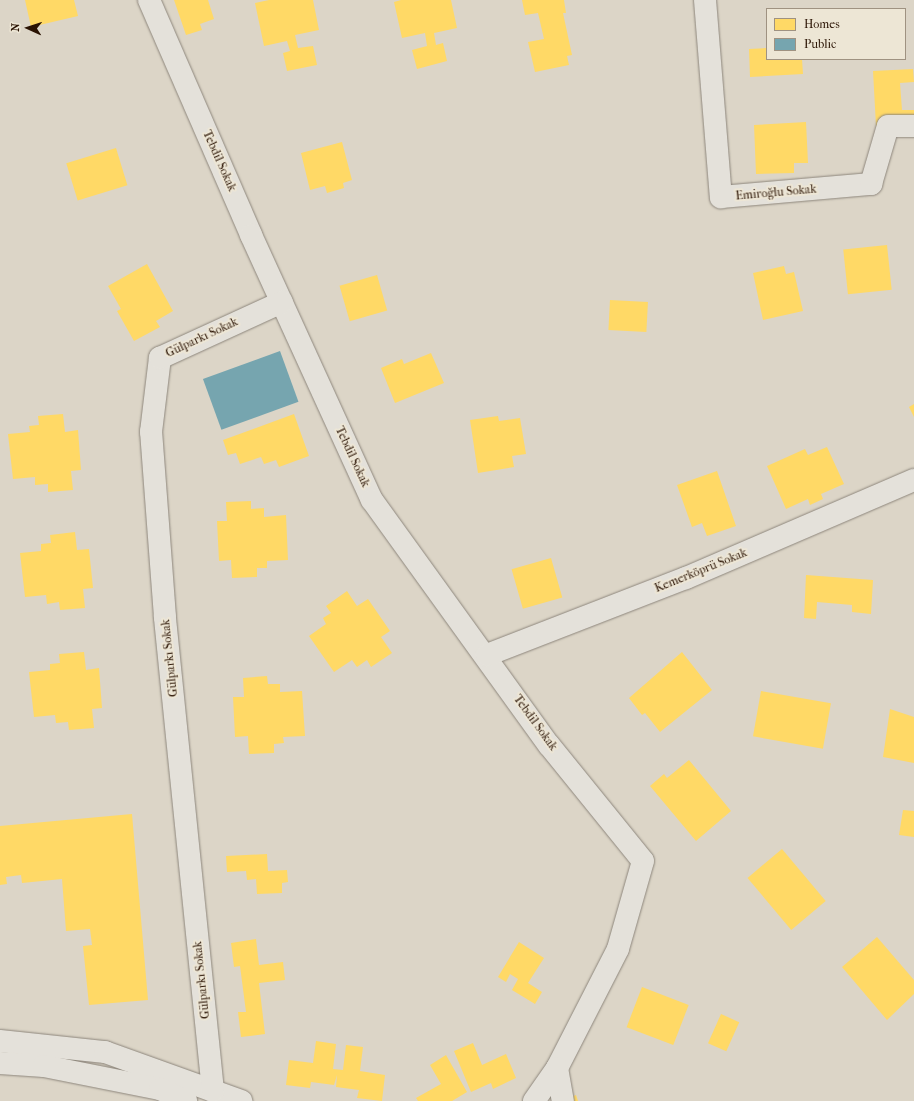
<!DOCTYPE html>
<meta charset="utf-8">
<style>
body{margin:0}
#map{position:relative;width:914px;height:1101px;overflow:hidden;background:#dcd5c7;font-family:"IM FELL French Canon",serif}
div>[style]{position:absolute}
.homes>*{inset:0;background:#ffd966;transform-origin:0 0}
.public>*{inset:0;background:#76a5af;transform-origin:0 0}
.roads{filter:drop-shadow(0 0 1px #8d867c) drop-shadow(0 0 1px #8d867c)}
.minor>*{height:22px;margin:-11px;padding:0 11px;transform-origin:11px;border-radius:11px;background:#e4e1da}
span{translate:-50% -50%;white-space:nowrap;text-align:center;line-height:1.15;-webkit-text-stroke:4px #ede6d5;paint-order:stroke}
.street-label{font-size:12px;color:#2a1303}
.legend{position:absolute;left:766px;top:8px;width:140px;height:52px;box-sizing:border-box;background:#ede6d5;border:1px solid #9f9281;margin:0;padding:5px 7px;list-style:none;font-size:12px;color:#2a1303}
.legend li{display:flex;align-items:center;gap:8px;height:20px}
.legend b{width:20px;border:1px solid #9f9281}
.north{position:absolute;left:8px;top:8px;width:40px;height:40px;-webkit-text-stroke:3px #ede6d5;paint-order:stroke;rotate:273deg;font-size:11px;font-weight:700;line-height:16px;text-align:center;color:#2a1303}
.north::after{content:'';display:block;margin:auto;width:14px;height:18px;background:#2a1303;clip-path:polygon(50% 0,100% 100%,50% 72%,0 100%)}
</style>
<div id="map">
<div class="homes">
<i style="clip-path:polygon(25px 0,74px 0,78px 16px,31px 27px)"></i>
<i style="clip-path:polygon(174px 0,208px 0,214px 19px,200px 24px,202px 30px,186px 35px)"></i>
<i style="clip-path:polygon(269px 0,313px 0,319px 30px,295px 35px,298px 48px,313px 46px,317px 65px,287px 71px,283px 53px,290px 51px,287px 41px,264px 46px,255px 3px)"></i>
<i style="clip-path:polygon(401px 0,451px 0,457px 28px,434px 33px,436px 45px,443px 43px,447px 61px,417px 69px,412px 50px,427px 46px,425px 33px,402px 38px,394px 2px)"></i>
<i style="clip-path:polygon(522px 0,564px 0,566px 13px,563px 13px,572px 55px,567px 56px,569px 65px,535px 72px,528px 42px,544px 39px,538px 13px,525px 15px)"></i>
<i style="clip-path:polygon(767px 48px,767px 59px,802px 59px,803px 74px,750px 77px,749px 49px)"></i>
<i style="clip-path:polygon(913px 69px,914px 82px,900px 83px,902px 110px,914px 110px,914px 124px,876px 126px,873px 71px)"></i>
<i style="clip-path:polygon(806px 122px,808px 163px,794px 163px,794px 173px,756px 174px,754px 125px)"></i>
<i style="clip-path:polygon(342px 142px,352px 180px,343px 183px,344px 188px,327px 193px,325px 186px,310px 190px,301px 153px)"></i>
<i style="left:116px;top:148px;width:39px;height:52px;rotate:73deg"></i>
<i style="left:887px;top:245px;width:45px;height:44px;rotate:84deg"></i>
<i style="clip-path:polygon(147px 264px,173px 311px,156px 321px,160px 327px,134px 341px,117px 311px,121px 309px,108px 286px)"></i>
<i style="clip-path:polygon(784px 266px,786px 274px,794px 272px,803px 311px,763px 320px,753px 273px)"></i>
<i style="left:377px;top:275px;width:37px;height:39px;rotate:74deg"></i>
<i style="left:610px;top:300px;width:38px;height:30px;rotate:3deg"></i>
<i style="clip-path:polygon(431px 353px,444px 383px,395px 403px,381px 368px,402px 359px,404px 364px)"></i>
<i style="clip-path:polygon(914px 404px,914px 417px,909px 407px)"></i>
<i style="clip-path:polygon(63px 414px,65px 432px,78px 430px,81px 470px,71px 471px,73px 490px,48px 492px,48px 484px,35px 485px,35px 477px,13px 479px,8px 434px,30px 432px,29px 426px,39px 425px,38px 416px)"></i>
<i style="clip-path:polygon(294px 414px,309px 456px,279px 467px,276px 460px,264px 464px,261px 457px,240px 464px,236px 453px,228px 455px,223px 440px)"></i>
<i style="clip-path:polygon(498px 416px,499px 421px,520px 418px,526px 454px,512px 456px,514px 467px,478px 473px,470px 420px)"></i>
<i style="clip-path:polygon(827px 447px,844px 484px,821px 494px,823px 499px,810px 505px,808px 499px,786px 509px,767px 466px,805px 449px,808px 455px)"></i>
<i style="clip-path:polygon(717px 471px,736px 526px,707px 536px,702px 523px,692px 527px,677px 485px)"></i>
<i style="clip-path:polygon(251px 501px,251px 509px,264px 508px,264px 517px,286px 515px,288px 560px,267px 561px,267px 568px,257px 568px,257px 577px,232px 578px,231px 560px,219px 561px,217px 521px,227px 521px,226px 502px)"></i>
<i style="clip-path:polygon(75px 532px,77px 550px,89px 549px,93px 588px,83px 589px,85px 608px,60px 610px,59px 602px,47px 604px,46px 595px,25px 597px,20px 553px,41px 551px,41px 544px,51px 543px,50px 535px)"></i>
<i style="left:551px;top:558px;width:41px;height:41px;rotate:74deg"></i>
<i style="clip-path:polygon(806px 575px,873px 580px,871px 614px,852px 612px,852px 605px,817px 602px,816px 619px,804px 618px)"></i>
<i style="clip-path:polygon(347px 591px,357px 606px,368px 599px,390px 631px,381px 637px,392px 653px,371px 667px,367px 660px,357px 667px,352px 660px,334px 672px,309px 636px,326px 624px,323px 618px,331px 613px,326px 606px)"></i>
<i style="clip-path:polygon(84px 652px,86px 670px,99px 668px,102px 708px,92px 709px,94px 728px,69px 730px,68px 722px,56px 723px,55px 715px,34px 717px,29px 672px,50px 670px,50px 664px,60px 663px,59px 654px)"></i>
<i style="clip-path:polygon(682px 652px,712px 690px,660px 732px,645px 713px,642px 715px,629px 698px)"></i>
<i style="clip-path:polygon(267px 676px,268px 684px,280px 684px,280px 692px,302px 691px,305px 736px,283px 737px,284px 743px,274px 744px,274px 753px,249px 754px,248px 736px,235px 737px,233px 697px,244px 697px,243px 678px)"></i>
<i style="left:761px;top:691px;width:71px;height:46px;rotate:10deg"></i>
<i style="clip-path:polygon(890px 709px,914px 717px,914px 763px,883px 757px)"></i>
<i style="clip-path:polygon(689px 760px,731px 811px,696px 841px,650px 786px,664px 774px,667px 778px)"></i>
<i style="clip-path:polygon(903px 810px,914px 811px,914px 837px,899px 835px)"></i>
<i style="clip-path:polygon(132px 814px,148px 1000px,89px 1005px,83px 946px,92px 945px,90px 929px,66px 931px,62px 879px,22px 883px,21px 875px,6px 877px,7px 884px,0 885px,0 826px)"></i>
<i style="left:782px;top:849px;width:68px;height:45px;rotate:50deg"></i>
<i style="clip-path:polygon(267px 854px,268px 871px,287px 870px,288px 882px,282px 883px,282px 893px,257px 894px,256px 879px,247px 880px,246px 871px,227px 872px,226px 856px)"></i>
<i style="clip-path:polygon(877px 937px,914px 980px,914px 994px,887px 1020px,842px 967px)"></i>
<i style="clip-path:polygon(256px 939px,259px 965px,283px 962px,285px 980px,259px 983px,265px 1034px,241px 1037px,238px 1012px,246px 1012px,240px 966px,234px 967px,231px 943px)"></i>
<i style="clip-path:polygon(519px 942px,544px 958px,528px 983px,542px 992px,535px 1004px,512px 990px,518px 979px,510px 974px,506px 982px,498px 977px)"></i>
<i style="left:642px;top:987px;width:50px;height:43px;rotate:21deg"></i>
<i style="left:721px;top:1014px;width:20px;height:32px;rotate:24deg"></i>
<i style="clip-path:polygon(316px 1041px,336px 1044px,333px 1069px,343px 1070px,346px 1045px,363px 1047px,360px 1071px,385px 1075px,382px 1101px,357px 1098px,359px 1090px,336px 1087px,337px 1075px,334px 1085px,311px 1082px,310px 1088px,286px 1085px,289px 1060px,313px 1063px)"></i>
<i style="clip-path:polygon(473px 1043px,482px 1065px,506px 1054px,516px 1078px,493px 1089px,491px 1083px,471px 1092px,454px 1051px)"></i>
<i style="clip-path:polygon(446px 1055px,467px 1092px,452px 1101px,418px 1101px,416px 1098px,441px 1084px,430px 1065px)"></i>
<i style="clip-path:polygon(576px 1095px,578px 1101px,566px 1101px,566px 1099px)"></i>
</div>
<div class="public">
<i style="left:280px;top:351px;width:54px;height:82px;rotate:70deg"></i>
</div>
<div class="roads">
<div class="minor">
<i style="left:149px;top:0;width:256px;rotate:66.5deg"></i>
<i style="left:251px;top:235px;width:291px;rotate:65.5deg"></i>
<i style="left:372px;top:500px;width:302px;rotate:54.2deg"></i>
<i style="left:549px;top:745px;width:149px;rotate:51deg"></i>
<i style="left:643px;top:861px;width:91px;rotate:105.9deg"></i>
<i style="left:618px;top:949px;width:134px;rotate:117.1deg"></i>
<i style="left:557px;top:1068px;width:34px;rotate:80deg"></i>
<i style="left:705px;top:0;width:198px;rotate:85.4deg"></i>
<i style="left:721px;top:197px;width:151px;rotate:-5deg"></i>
<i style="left:871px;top:184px;width:60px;rotate:-73.7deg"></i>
<i style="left:888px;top:126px;width:26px"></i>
<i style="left:487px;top:655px;width:213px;rotate:-21.2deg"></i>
<i style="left:686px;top:578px;width:248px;rotate:-23.3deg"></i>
<i style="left:0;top:1041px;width:106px;rotate:6deg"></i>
<i style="left:105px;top:1052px;width:145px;rotate:19.8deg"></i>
<i style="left:0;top:1063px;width:44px;rotate:3.9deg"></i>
<i style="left:44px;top:1066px;width:118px;rotate:11.2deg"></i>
<i style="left:160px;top:1089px;width:29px;rotate:25deg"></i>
<i style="left:213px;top:1091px;width:476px;rotate:-95.8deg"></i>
<i style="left:165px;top:617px;width:186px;rotate:-94.3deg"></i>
<i style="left:151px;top:432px;width:75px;rotate:-83.1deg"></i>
<i style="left:160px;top:358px;width:134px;rotate:-24.7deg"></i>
<i style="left:534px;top:1101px;width:40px;rotate:-55.1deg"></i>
</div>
</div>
<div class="street-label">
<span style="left:219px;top:161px;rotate:66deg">Tebdil Sokak</span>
<span style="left:776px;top:193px;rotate:-5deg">Emiroğlu Sokak</span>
<span style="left:202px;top:338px;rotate:-25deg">Gülparkı Sokak</span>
<span style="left:352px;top:457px;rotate:65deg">Tebdil Sokak</span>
<span style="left:701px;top:571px;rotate:-22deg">Kemerköprü Sokak</span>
<span style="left:170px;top:658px;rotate:-96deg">Gülparkı Sokak</span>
<span style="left:535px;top:723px;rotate:54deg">Tebdil Sokak</span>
<span style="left:202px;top:980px;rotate:-96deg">Gülparkı Sokak</span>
</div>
<ul class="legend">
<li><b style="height:11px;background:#ffd966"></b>Homes</li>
<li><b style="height:11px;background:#76a5af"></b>Public</li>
</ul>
<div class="north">N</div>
</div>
